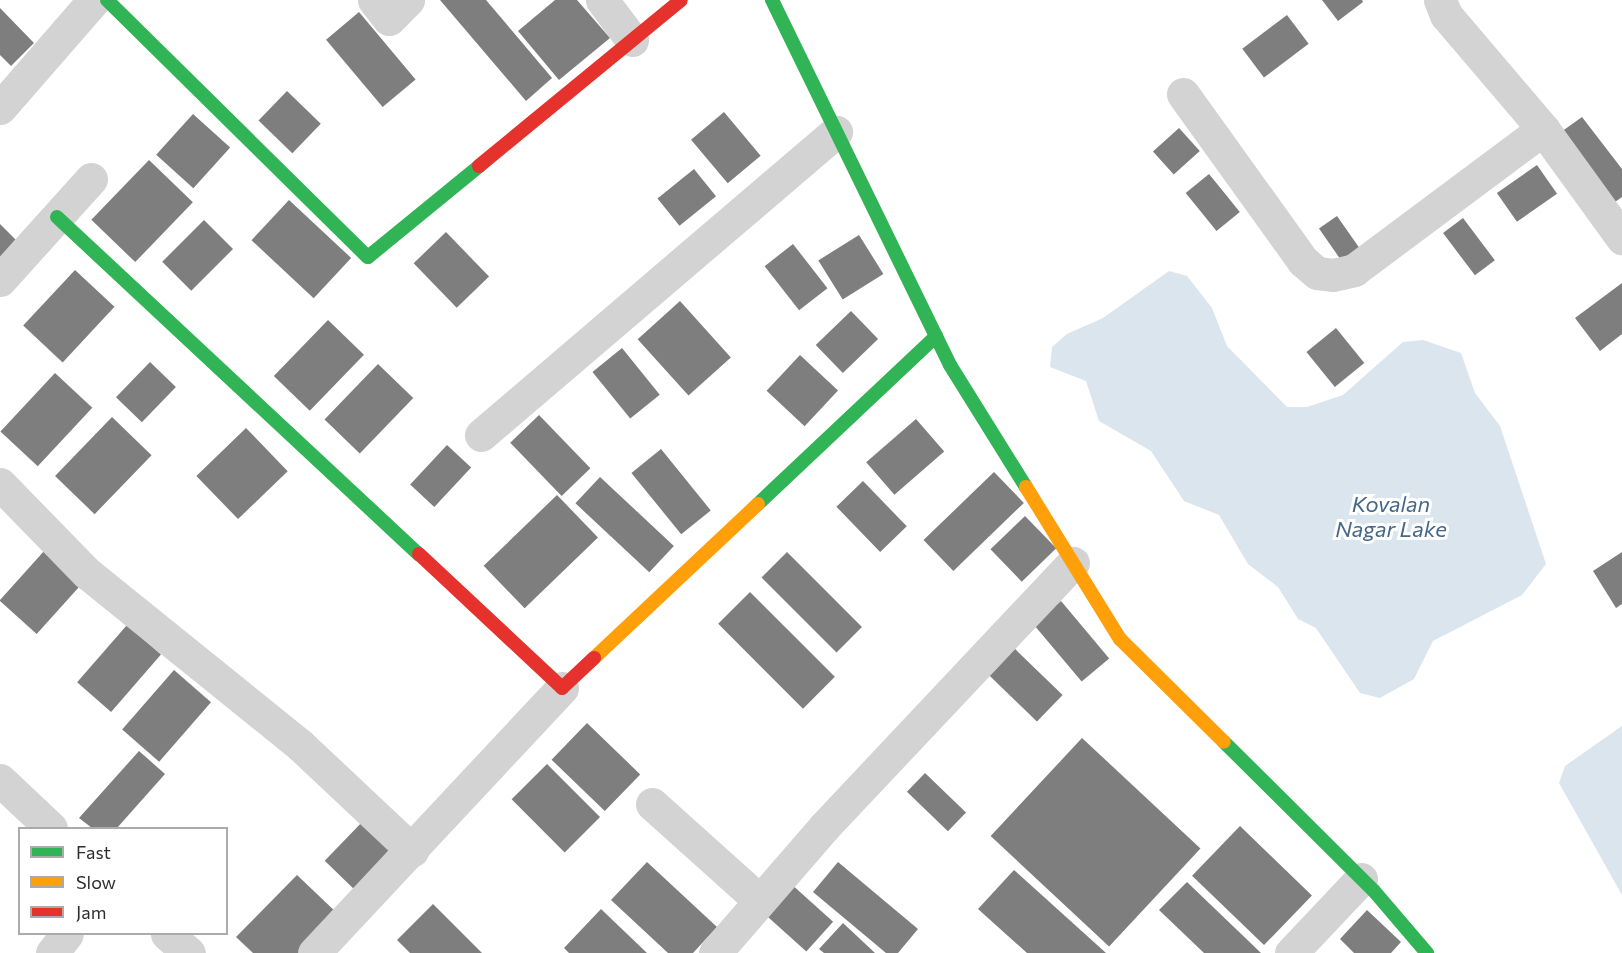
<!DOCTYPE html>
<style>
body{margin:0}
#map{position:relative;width:1622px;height:953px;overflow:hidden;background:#fff;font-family:Commissioner,sans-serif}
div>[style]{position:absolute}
.water>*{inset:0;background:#dbe5ee}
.building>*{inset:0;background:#7e7e7e;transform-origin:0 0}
.street>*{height:33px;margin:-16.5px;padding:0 16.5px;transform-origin:16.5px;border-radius:16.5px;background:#d3d3d3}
.fast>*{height:14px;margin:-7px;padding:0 7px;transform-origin:7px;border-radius:7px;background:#30b455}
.slow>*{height:14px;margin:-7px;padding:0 7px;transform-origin:7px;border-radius:7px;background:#ff9f0a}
.jam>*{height:14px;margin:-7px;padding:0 7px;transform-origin:7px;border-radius:7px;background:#e5322d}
span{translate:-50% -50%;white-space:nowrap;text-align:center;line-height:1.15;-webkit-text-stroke:6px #fff;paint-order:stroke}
.water-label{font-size:22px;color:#466787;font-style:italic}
.legend{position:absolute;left:18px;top:827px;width:210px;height:108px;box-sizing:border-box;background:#fff;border:2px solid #ababab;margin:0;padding:8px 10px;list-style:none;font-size:18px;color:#2e2e2e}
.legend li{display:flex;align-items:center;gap:12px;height:30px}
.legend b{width:30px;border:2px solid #ababab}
</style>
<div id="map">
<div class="water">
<i style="clip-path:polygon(1169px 271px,1187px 276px,1212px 308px,1227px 346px,1287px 407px,1307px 407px,1343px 395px,1403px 342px,1423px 340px,1461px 353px,1475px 393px,1500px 426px,1546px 564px,1522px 595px,1433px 641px,1414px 679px,1380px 698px,1360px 693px,1316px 628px,1298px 619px,1278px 587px,1248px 564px,1219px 515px,1184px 501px,1151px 451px,1099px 421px,1086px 381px,1050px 367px,1052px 347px,1067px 334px,1103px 318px)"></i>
<i style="clip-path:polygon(1622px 726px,1622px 895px,1559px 783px,1565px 766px)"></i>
</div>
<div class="building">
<i style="clip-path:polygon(440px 0,486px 0,552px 78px,526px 101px)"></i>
<i style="clip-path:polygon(555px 0,577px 0,610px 38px,559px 80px,518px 31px)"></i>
<i style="clip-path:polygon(1322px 0,1362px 0,1363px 2px,1338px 21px)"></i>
<i style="clip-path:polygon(0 8px,34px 43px,11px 66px,0 55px)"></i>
<i style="left:359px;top:12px;width:88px;height:43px;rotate:50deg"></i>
<i style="left:1287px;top:15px;width:36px;height:56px;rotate:53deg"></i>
<i style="left:287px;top:91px;width:47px;height:41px;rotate:44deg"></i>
<i style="left:724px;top:112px;width:57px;height:43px;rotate:50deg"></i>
<i style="left:193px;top:114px;width:50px;height:55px;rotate:42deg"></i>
<i style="clip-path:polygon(1582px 117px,1622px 169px,1622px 197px,1615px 202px,1561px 132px)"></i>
<i style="left:1179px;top:128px;width:31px;height:35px;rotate:48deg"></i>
<i style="left:149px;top:160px;width:61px;height:83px;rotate:44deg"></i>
<i style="left:1537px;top:165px;width:35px;height:49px;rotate:55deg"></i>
<i style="left:694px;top:169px;width:35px;height:47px;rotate:51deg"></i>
<i style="left:1209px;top:174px;width:49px;height:30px;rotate:51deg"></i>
<i style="left:289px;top:200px;width:85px;height:55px;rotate:43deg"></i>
<i style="left:1337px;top:216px;width:49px;height:22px;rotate:55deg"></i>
<i style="left:1463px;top:218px;width:53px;height:25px;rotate:53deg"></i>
<i style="left:204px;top:220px;width:41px;height:59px;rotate:45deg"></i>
<i style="clip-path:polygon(0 224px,23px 247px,0 269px)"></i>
<i style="left:446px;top:232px;width:62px;height:45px;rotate:46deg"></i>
<i style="left:859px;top:235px;width:46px;height:48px;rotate:58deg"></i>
<i style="left:793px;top:244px;width:56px;height:36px;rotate:52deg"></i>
<i style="left:75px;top:270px;width:54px;height:76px;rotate:43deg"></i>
<i style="clip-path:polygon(1622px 283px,1622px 334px,1600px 351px,1575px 318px)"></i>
<i style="left:680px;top:301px;width:76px;height:57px;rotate:48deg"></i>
<i style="left:851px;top:311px;width:39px;height:49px;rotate:46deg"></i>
<i style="left:328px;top:320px;width:50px;height:78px;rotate:44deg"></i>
<i style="left:1336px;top:328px;width:45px;height:38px;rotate:51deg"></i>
<i style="left:622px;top:348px;width:60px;height:38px;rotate:51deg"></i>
<i style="left:800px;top:355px;width:52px;height:49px;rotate:43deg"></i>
<i style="left:150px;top:362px;width:36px;height:49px;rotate:44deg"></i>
<i style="left:378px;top:364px;width:49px;height:77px;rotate:44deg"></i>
<i style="left:55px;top:373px;width:51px;height:80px;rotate:43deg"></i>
<i style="left:539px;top:415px;width:74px;height:40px;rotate:46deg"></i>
<i style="left:112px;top:417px;width:55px;height:82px;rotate:44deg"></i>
<i style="left:916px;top:419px;width:43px;height:66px;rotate:49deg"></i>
<i style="left:246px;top:428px;width:60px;height:69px;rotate:46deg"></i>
<i style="left:447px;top:445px;width:33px;height:54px;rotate:43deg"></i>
<i style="left:661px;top:449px;width:79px;height:38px;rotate:51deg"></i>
<i style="left:994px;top:472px;width:43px;height:98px;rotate:46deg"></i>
<i style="left:600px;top:477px;width:101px;height:36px;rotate:43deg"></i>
<i style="left:863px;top:481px;width:63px;height:37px;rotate:46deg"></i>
<i style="left:557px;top:495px;width:59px;height:102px;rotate:46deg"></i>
<i style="left:1025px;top:516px;width:45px;height:48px;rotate:46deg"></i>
<i style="left:45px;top:550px;width:50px;height:68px;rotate:42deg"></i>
<i style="left:787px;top:552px;width:106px;height:36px;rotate:45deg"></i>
<i style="clip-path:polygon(1622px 552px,1622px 604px,1616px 608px,1593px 571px)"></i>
<i style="left:750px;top:592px;width:120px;height:45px;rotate:45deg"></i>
<i style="left:1061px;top:601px;width:75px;height:36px;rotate:50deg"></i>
<i style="left:127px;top:625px;width:45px;height:76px;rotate:41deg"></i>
<i style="left:1013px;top:647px;width:69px;height:37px;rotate:44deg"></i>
<i style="left:174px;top:670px;width:49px;height:79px;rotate:41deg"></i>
<i style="left:587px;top:723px;width:74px;height:51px;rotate:44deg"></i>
<i style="left:1082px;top:738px;width:162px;height:134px;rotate:43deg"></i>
<i style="clip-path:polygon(139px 751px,165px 774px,117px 828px,92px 828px,79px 818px)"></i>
<i style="left:547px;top:764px;width:75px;height:50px;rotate:45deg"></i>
<i style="left:925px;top:773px;width:57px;height:26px;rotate:44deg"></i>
<i style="left:365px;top:819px;width:42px;height:58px;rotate:44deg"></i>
<i style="left:1240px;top:826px;width:100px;height:69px;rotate:44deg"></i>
<i style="clip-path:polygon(647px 862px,717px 927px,693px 953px,668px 953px,611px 900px)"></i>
<i style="clip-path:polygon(838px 862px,918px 929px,898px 953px,886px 953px,813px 892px)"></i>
<i style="clip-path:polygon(1014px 870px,1106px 953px,1027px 953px,978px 909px)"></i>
<i style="clip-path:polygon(297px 875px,338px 914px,300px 953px,253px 953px,236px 937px)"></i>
<i style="clip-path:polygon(1187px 882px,1261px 953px,1204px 953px,1159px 910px)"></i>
<i style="left:790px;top:883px;width:58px;height:40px;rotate:42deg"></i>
<i style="clip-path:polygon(433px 904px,482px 953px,410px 953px,397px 940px)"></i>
<i style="clip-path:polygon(601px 909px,647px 953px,569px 953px,564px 948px)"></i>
<i style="clip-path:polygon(1367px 910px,1401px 942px,1391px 953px,1354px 953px,1340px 939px)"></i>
<i style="clip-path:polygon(843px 923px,875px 953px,824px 953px,819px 949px)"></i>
</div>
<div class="street">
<i style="left:374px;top:0;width:24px;rotate:52deg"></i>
<i style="left:389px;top:19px;width:27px;rotate:-45deg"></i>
<i style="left:602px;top:0;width:50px;rotate:53.1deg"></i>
<i style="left:1440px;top:0;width:16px;rotate:68deg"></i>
<i style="left:1446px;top:15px;width:150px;rotate:49.6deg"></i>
<i style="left:1543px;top:129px;width:135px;rotate:54.1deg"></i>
<i style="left:1183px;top:94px;width:206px;rotate:54.3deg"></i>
<i style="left:1303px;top:261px;width:18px;rotate:41deg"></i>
<i style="left:1317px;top:273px;width:16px;rotate:7deg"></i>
<i style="left:1333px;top:275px;width:22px;rotate:-13deg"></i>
<i style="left:1354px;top:270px;width:236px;rotate:-36.7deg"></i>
<i style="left:0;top:108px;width:143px;rotate:-49deg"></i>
<i style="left:0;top:280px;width:136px;rotate:-48deg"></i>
<i style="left:481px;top:435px;width:467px;rotate:-40.5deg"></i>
<i style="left:0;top:484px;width:124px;rotate:45.7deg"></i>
<i style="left:87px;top:573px;width:274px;rotate:38.9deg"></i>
<i style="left:300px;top:745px;width:154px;rotate:43.2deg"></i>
<i style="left:0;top:780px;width:70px;rotate:43.3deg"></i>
<i style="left:652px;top:804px;width:144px;rotate:41.9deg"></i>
<i style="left:167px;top:934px;width:29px;rotate:41deg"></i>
<i style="left:52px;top:953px;width:24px;rotate:-52deg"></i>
<i style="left:314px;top:953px;width:363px;rotate:-46.9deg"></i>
<i style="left:715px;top:953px;width:167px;rotate:-49.1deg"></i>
<i style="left:824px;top:827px;width:363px;rotate:-46.7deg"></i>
<i style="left:1291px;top:953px;width:102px;rotate:-46.6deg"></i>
</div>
<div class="fast">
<i style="left:107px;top:0;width:366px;rotate:44.6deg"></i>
<i style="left:368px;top:257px;width:144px;rotate:-39.3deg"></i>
<i style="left:772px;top:0;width:406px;rotate:64deg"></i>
<i style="left:950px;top:365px;width:144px;rotate:58.1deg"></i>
<i style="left:57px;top:217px;width:495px;rotate:43deg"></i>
<i style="left:758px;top:504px;width:245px;rotate:-43.3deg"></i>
<i style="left:1224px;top:742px;width:211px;rotate:44.8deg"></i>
<i style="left:1374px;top:891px;width:82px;rotate:49.5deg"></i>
</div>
<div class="slow">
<i style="left:1026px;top:487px;width:179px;rotate:58.3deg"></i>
<i style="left:1120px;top:639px;width:146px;rotate:44.7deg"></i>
<i style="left:594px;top:658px;width:225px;rotate:-43.2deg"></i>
</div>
<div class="jam">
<i style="left:479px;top:166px;width:261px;rotate:-39.4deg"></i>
<i style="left:419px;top:554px;width:196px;rotate:43.1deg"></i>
<i style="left:562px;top:688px;width:44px;rotate:-43.2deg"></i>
</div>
<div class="water-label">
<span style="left:1391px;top:516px">Kovalan<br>Nagar Lake</span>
</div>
<ul class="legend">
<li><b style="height:8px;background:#30b455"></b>Fast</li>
<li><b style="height:8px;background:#ff9f0a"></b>Slow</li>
<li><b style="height:8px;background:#e5322d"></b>Jam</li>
</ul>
</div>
